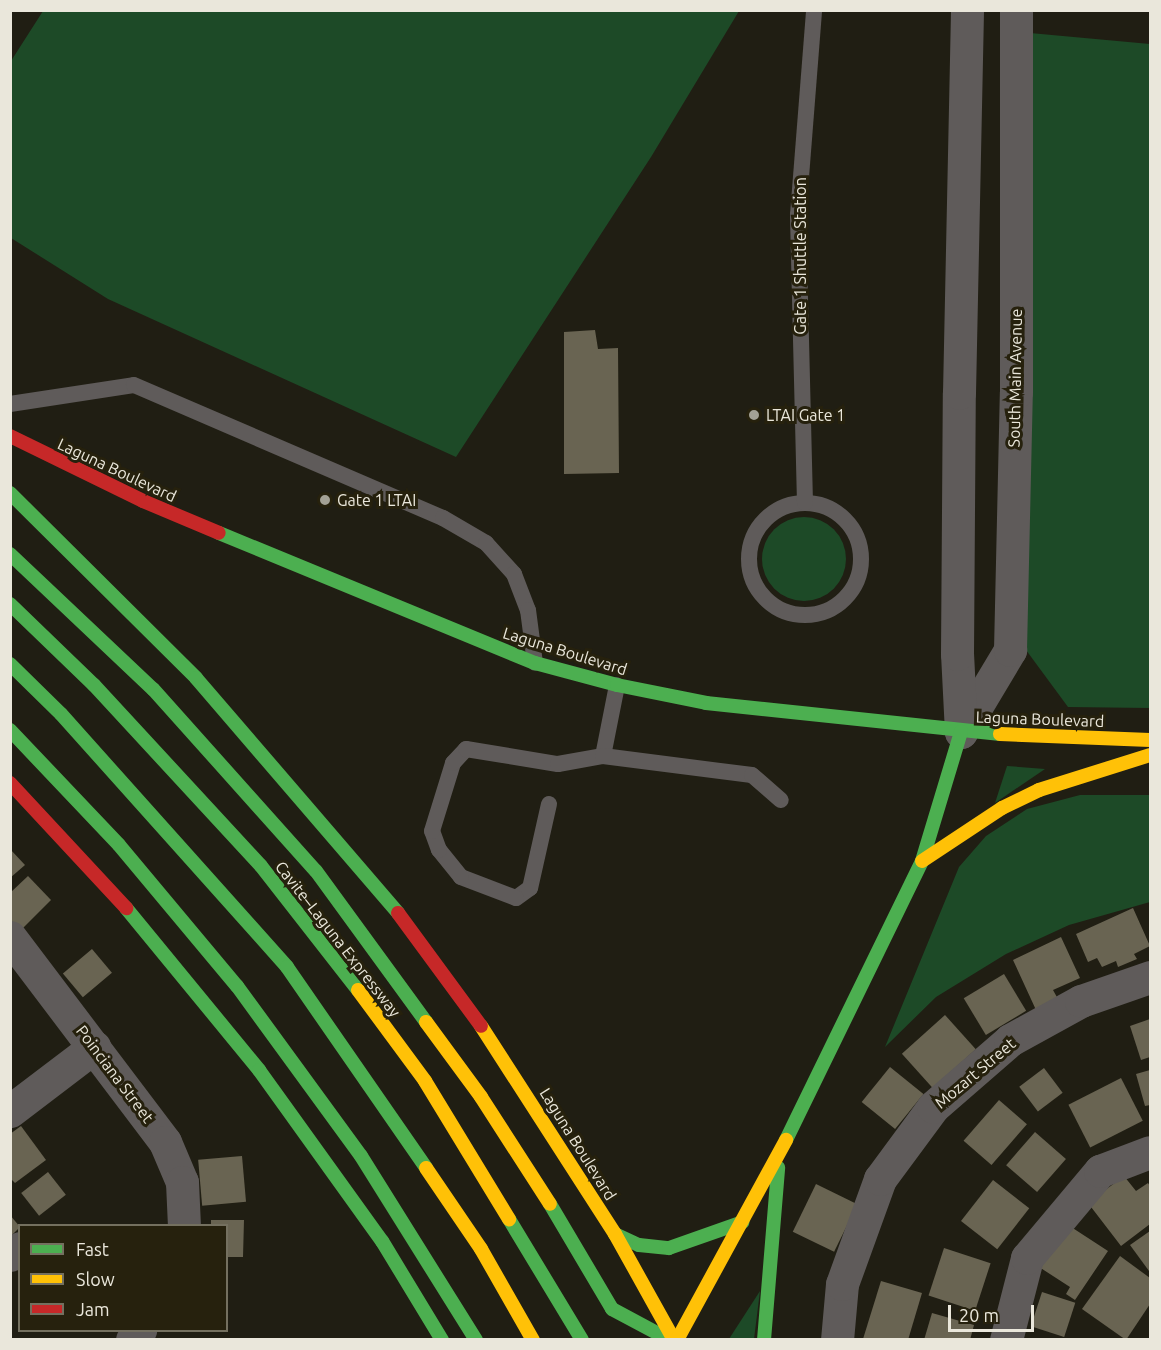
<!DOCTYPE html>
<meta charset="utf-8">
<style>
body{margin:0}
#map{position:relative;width:1161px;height:1350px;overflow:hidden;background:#201e13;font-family:Ubuntu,sans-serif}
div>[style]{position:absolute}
.green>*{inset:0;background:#1d4a27}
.round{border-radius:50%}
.building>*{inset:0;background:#696452;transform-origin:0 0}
.lane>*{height:16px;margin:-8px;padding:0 8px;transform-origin:8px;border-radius:8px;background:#5f5b5a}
.lane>.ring{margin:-8px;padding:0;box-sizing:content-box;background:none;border:16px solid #5f5b5a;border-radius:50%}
.street>*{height:33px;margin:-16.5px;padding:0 16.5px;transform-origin:16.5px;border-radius:16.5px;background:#5f5b5a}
.fast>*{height:14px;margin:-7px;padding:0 7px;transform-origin:7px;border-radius:7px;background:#4caf50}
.slow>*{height:14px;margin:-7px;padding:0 7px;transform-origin:7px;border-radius:7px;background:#ffc107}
.jam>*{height:14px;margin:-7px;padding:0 7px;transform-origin:7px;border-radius:7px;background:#c62828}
.dots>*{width:16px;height:16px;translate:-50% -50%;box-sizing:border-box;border:3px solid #26210d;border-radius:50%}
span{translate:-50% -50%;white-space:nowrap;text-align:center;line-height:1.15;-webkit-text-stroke:6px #26210d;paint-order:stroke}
.street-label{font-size:16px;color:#eae7db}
.poi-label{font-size:16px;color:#eae7db}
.left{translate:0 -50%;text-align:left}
.frame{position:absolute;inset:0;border:12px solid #eae7db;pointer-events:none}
.legend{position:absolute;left:18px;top:1224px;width:210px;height:108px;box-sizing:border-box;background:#26210d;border:2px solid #74705f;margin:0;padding:8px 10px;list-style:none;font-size:18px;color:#eae7db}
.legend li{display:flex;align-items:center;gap:12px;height:30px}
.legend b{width:30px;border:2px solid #74705f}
.scale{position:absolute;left:948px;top:1305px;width:86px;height:27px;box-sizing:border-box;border:3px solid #eae7db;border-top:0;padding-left:8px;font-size:18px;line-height:21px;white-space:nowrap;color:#eae7db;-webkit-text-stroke:4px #26210d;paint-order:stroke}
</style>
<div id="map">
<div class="green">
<i style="clip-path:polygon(43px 11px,43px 10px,739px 11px,651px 157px,456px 457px,108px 299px,11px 238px,11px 61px)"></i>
<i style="clip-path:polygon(1030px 33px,1150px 44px,1150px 708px,1068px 707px,1026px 650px)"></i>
<i class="round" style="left:762px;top:517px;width:84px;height:84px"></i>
<i style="clip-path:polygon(1007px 766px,1045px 769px,995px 803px)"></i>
<i style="clip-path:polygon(1080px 795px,1150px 795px,1150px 902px,1069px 925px,1006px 954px,936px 997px,885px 1047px,959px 867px,986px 836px,1027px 809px)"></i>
<i style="clip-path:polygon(760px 1291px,754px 1339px,729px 1339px)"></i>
</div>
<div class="building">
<i style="clip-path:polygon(595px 330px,598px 349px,618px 348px,619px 473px,564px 474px,564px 332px)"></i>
<i style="clip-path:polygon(10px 849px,25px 865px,10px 878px)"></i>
<i style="clip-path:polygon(28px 876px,51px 900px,21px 930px,10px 920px,10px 893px)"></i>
<i style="clip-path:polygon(1133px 908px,1150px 946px,1134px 954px,1137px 959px,1118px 967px,1116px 961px,1102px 967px,1097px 958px,1088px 962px,1076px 934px)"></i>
<i style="clip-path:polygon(1061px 937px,1080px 978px,1053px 990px,1058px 999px,1036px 1010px,1013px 960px)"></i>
<i style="left:92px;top:949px;width:31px;height:38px;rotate:50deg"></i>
<i style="left:1004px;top:974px;width:43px;height:47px;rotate:59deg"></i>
<i style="left:945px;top:1015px;width:46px;height:58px;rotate:48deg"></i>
<i style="clip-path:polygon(1150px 1019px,1150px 1057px,1141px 1060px,1130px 1026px)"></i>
<i style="left:890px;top:1067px;width:43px;height:45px;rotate:39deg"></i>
<i style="left:1044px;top:1068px;width:31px;height:31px;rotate:53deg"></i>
<i style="clip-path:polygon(1150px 1070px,1150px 1105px,1145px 1106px,1136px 1074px)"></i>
<i style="left:1121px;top:1078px;width:48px;height:59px;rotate:63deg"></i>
<i style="left:999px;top:1100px;width:37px;height:54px;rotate:41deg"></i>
<i style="clip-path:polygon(21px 1126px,46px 1160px,15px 1183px,10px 1178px,10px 1134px)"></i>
<i style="left:1035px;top:1132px;width:41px;height:44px;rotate:41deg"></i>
<i style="left:242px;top:1156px;width:46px;height:44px;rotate:85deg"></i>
<i style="left:48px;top:1172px;width:29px;height:34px;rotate:52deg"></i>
<i style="clip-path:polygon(1124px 1176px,1136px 1191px,1148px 1183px,1150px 1186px,1150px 1224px,1121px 1246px,1088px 1203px)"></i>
<i style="left:993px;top:1180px;width:46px;height:52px;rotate:38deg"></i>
<i style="left:816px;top:1184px;width:46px;height:53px;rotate:26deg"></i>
<i style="clip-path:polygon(10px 1215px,20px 1227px,10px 1237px)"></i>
<i style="clip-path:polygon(211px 1220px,244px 1220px,243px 1257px,226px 1257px,226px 1226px,211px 1226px)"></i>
<i style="clip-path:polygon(1065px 1223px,1108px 1251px,1075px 1300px,1066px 1294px,1070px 1287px,1036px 1265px)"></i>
<i style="clip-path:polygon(1150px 1231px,1150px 1269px,1149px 1271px,1130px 1245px)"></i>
<i style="left:944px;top:1248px;width:49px;height:50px;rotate:18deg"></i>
<i style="clip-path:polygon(1120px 1256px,1150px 1278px,1150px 1304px,1126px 1340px,1082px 1309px)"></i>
<i style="clip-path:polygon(881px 1281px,922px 1293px,908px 1340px,863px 1339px)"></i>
<i style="left:1042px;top:1292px;width:35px;height:36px;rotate:18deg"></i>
<i style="clip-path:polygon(932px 1313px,974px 1325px,970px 1340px,924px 1340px)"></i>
</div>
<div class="lane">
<i style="left:10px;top:404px;width:125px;rotate:-8.7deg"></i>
<i style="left:134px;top:385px;width:336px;rotate:23.3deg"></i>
<i style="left:443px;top:518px;width:50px;rotate:30.2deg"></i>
<i style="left:486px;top:543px;width:42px;rotate:47.9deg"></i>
<i style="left:514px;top:574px;width:39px;rotate:69deg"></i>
<i style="left:528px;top:610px;width:53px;rotate:82.5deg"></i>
<i class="ring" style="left:749px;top:503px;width:96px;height:96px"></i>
<i style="left:805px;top:503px;width:288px;rotate:-91.4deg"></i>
<i style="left:798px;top:215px;width:206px;rotate:-85.5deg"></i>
<i style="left:603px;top:756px;width:72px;rotate:-78.8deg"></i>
<i style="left:549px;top:804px;width:86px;rotate:102.7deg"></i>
<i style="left:530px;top:888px;width:17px;rotate:144deg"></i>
<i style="left:516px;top:898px;width:59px;rotate:-159.1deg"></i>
<i style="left:461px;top:877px;width:35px;rotate:-129deg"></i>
<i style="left:439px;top:850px;width:20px;rotate:-110deg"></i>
<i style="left:432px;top:831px;width:71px;rotate:-72.8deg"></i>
<i style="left:453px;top:763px;width:19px;rotate:-47deg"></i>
<i style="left:466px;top:749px;width:93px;rotate:9.3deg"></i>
<i style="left:558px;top:764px;width:46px;rotate:-10.1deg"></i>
<i style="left:603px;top:756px;width:150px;rotate:7.3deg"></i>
<i style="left:752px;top:775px;width:38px;rotate:41deg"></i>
</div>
<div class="street">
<i style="left:961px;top:732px;width:96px;rotate:-59.1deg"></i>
<i style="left:1010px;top:650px;width:258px;rotate:-88.7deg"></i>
<i style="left:1016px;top:392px;width:382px;rotate:-90deg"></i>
<i style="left:961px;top:732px;width:78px;rotate:-92.9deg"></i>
<i style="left:957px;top:654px;width:261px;rotate:-89.6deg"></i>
<i style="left:959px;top:393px;width:383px;rotate:-88.8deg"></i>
<i style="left:10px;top:937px;width:257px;rotate:52.9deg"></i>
<i style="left:165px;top:1142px;width:43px;rotate:67deg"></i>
<i style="left:182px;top:1182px;width:44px;rotate:87.4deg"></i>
<i style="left:10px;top:1111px;width:106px;rotate:-37.3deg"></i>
<i style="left:10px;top:1255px;width:12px;rotate:-35deg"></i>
<i style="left:132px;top:1340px;width:13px;rotate:-51deg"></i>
<i style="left:837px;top:1340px;width:56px;rotate:-84.9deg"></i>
<i style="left:842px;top:1284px;width:112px;rotate:-70.1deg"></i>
<i style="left:880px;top:1179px;width:89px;rotate:-53.6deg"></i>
<i style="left:933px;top:1107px;width:102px;rotate:-41deg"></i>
<i style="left:1010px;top:1040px;width:81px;rotate:-28.8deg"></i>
<i style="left:1081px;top:1001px;width:73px;rotate:-19.2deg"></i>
<i style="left:1006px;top:1340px;width:85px;rotate:-75.6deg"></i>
<i style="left:1027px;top:1258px;width:114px;rotate:-50deg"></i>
<i style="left:1100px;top:1171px;width:53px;rotate:-20.8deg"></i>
</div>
<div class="fast">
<i style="left:10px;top:493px;width:262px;rotate:44.8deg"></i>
<i style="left:196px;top:678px;width:310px;rotate:49.3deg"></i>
<i style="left:219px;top:533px;width:342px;rotate:22.4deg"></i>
<i style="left:535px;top:663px;width:85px;rotate:15deg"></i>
<i style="left:617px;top:685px;width:91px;rotate:11.4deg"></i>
<i style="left:706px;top:703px;width:296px;rotate:6deg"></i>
<i style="left:10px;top:554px;width:197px;rotate:43.4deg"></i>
<i style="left:153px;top:689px;width:244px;rotate:48.2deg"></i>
<i style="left:316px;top:871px;width:187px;rotate:53.9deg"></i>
<i style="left:10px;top:604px;width:117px;rotate:44deg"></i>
<i style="left:94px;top:685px;width:246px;rotate:47.3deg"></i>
<i style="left:261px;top:866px;width:157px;rotate:52deg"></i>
<i style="left:10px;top:664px;width:71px;rotate:44.4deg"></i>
<i style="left:61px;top:714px;width:339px;rotate:48.2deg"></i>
<i style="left:287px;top:967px;width:244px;rotate:55.3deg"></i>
<i style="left:10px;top:730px;width:158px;rotate:46.5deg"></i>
<i style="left:119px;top:845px;width:184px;rotate:50.1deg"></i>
<i style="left:237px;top:986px;width:210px;rotate:53.9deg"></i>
<i style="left:361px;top:1156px;width:217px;rotate:58deg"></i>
<i style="left:126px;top:908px;width:210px;rotate:50.6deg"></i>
<i style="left:259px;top:1070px;width:211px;rotate:54.3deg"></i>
<i style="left:382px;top:1241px;width:116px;rotate:58.8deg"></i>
<i style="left:786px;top:1140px;width:310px;rotate:-64deg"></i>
<i style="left:922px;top:861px;width:135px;rotate:-73.2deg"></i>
<i style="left:550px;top:1204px;width:122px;rotate:59.4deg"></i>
<i style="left:612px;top:1309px;width:66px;rotate:28.1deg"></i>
<i style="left:509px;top:1219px;width:141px;rotate:58.9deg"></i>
<i style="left:615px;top:1234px;width:26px;rotate:25deg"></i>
<i style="left:639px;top:1245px;width:30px;rotate:6deg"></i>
<i style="left:669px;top:1248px;width:78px;rotate:-19.4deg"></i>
<i style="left:764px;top:1340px;width:173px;rotate:-85.3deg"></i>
</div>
<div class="slow">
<i style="left:1000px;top:734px;width:150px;rotate:2.3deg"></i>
<i style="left:922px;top:861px;width:96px;rotate:-33.5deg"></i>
<i style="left:1002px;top:808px;width:41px;rotate:-25.9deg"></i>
<i style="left:1039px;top:790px;width:116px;rotate:-17.5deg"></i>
<i style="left:358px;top:990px;width:113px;rotate:53.6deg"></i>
<i style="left:425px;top:1081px;width:162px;rotate:58.7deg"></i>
<i style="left:426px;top:1022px;width:93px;rotate:53.7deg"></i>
<i style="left:481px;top:1097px;width:127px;rotate:57.2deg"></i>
<i style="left:481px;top:1026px;width:247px;rotate:57.2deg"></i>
<i style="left:615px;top:1234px;width:121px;rotate:60.9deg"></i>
<i style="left:426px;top:1168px;width:98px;rotate:55.8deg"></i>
<i style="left:481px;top:1249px;width:105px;rotate:60.3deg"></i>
<i style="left:677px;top:1340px;width:228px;rotate:-61.4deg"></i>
</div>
<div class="jam">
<i style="left:10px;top:436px;width:148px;rotate:26deg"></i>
<i style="left:143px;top:501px;width:82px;rotate:22.8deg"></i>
<i style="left:10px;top:783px;width:171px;rotate:47.1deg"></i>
<i style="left:398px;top:913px;width:140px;rotate:53.7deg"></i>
</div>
<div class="dots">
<i style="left:754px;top:415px;background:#a3a195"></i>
<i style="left:325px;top:500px;background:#a3a195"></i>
</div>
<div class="street-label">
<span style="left:800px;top:256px;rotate:-90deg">Gate 1 Shuttle Station</span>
<span style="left:1015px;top:378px;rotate:-89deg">South Main Avenue</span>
<span style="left:117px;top:470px;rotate:25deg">Laguna Boulevard</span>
<span style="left:565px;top:651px;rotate:17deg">Laguna Boulevard</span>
<span style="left:1040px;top:719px;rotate:2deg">Laguna Boulevard</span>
<span style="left:338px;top:939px;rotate:52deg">Cavite–Laguna Expressway</span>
<span style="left:975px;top:1073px;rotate:-40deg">Mozart Street</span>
<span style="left:115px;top:1074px;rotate:53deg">Poinciana Street</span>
<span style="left:578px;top:1144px;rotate:58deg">Laguna Boulevard</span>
</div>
<div class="poi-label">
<span class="left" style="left:766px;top:415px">LTAI Gate 1</span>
<span class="left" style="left:337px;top:500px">Gate 1 LTAI</span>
</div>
<div class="frame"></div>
<ul class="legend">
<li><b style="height:8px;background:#4caf50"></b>Fast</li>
<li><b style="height:8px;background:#ffc107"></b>Slow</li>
<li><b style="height:8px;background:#c62828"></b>Jam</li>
</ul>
<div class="scale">20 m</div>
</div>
